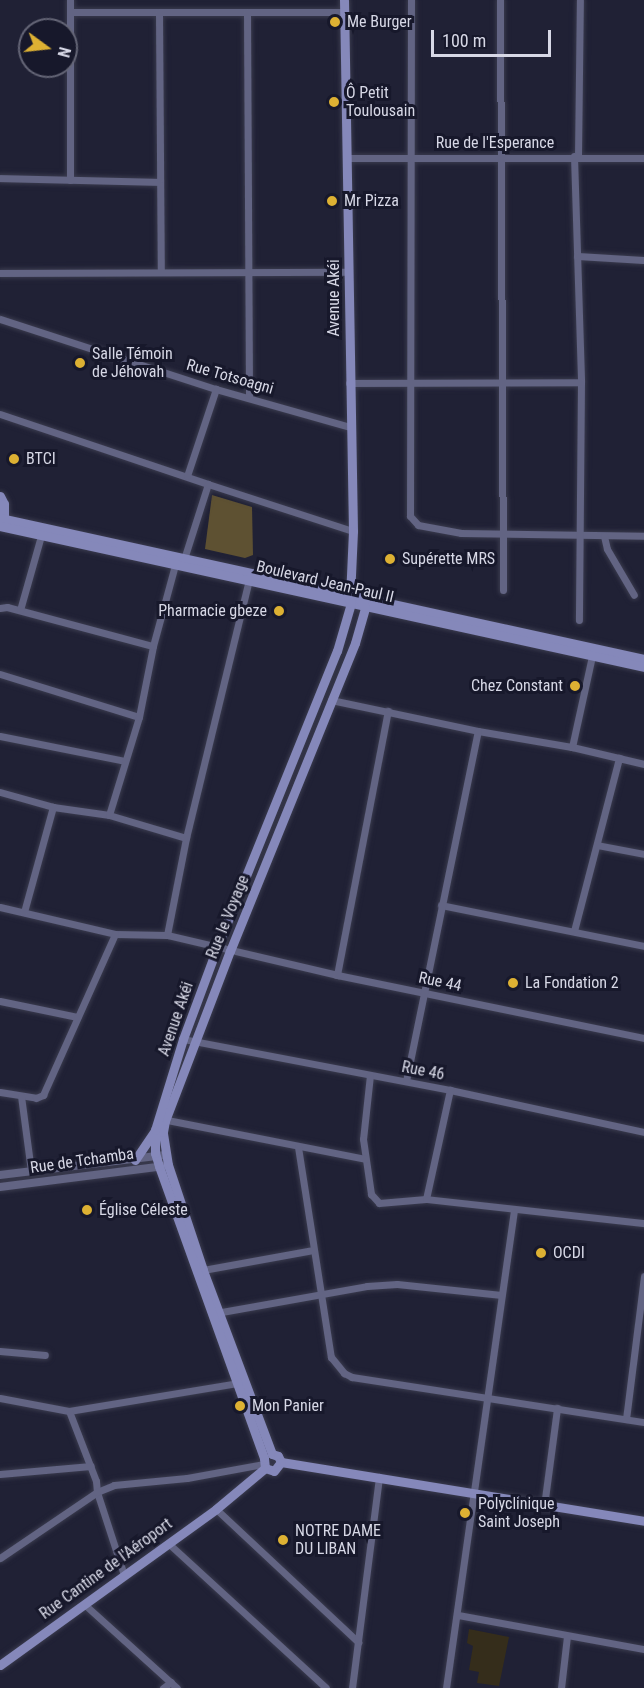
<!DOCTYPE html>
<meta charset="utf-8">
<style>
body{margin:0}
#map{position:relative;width:644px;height:1688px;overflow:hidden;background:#202135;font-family:"Roboto Condensed",sans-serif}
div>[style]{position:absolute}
.green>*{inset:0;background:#352d1b}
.water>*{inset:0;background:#5e5132}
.roads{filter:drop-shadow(0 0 2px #3a3b4e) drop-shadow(0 0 2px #3a3b4e)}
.minor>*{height:7px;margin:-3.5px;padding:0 3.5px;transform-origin:3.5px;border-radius:3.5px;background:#626483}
.tertiary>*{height:8px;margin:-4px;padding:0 4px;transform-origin:4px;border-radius:4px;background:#626483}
.secondary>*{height:9px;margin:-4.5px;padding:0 4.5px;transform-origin:4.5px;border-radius:4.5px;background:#8588ba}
.dots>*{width:16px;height:16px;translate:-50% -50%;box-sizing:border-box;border:3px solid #17182b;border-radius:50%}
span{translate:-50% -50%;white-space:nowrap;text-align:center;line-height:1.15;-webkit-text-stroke:6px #17182b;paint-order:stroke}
.poi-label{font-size:16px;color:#d7d8e6}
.left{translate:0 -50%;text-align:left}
.right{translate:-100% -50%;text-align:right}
.street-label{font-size:16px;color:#d7d8e6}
.north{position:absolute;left:18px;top:18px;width:60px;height:60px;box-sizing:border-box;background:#17182b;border:2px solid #646576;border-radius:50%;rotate:105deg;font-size:16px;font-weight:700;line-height:24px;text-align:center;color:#d7d8e6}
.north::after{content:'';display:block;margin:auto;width:21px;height:27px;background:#ddb133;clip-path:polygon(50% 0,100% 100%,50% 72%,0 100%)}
.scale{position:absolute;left:431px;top:30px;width:120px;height:27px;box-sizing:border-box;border:3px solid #d7d8e6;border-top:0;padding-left:8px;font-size:18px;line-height:21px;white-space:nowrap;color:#d7d8e6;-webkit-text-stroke:4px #17182b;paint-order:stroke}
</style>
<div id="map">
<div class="green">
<i style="clip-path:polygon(469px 1629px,509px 1637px,499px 1686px,477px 1683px,479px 1672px,469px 1670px,473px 1646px,467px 1643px)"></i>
</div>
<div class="water">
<i style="clip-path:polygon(212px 495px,252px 507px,253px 555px,245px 558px,205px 549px)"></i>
</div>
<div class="roads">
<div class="minor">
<i style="left:411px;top:0;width:516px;rotate:90.11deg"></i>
<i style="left:410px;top:516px;width:12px;rotate:48deg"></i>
<i style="left:418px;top:525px;width:44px;rotate:10.5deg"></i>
<i style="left:461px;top:533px;width:183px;rotate:0.9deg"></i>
<i style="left:500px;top:0;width:590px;rotate:89.71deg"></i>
<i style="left:70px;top:12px;width:274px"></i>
<i style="left:159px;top:12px;width:260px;rotate:89.6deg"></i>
<i style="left:247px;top:12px;width:384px;rotate:89.7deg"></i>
<i style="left:574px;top:156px;width:226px;rotate:88.2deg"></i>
<i style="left:581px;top:382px;width:238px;rotate:90.5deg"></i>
<i style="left:578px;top:156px;width:156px;rotate:-89.3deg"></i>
<i style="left:347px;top:158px;width:297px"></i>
<i style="left:0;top:178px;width:159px;rotate:1.4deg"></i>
<i style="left:70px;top:180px;width:180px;rotate:-90deg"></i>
<i style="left:577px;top:256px;width:67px;rotate:3.4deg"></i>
<i style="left:0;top:273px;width:349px;rotate:-0.2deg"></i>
<i style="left:0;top:319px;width:227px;rotate:18deg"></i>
<i style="left:216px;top:389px;width:139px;rotate:15.8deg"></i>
<i style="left:349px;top:383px;width:232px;rotate:-0.2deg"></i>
<i style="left:0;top:414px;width:219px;rotate:18.6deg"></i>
<i style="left:187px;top:476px;width:92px;rotate:-71.6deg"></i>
<i style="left:604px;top:536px;width:13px;rotate:77deg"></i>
<i style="left:607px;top:549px;width:53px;rotate:59.6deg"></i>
<i style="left:184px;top:559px;width:79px;rotate:-72.3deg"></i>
<i style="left:208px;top:484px;width:152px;rotate:18deg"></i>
<i style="left:0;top:608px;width:7px;rotate:-8deg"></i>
<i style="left:7px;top:607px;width:151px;rotate:15deg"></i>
<i style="left:20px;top:610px;width:77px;rotate:-74.2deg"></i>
<i style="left:0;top:674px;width:145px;rotate:17.2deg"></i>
<i style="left:331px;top:700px;width:150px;rotate:11.9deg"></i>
<i style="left:478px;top:731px;width:95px;rotate:9.7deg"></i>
<i style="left:572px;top:747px;width:74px;rotate:13.3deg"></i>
<i style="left:0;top:736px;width:127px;rotate:11.3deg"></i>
<i style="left:572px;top:747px;width:93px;rotate:-77.6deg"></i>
<i style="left:0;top:792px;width:55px;rotate:15.8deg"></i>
<i style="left:53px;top:807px;width:57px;rotate:8.1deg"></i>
<i style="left:109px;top:815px;width:80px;rotate:16.6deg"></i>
<i style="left:109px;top:815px;width:102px;rotate:-73deg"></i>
<i style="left:139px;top:717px;width:72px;rotate:-78.8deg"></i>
<i style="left:153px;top:646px;width:84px;rotate:-74.8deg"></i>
<i style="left:597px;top:845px;width:48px;rotate:10.8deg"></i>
<i style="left:441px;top:905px;width:207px;rotate:11.4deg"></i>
<i style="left:0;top:907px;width:118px;rotate:13.2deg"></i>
<i style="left:115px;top:934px;width:52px;rotate:1.1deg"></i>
<i style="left:167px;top:935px;width:175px;rotate:13.2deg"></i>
<i style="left:337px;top:975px;width:313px;rotate:11.6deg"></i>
<i style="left:24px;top:912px;width:109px;rotate:-74.6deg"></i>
<i style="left:574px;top:931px;width:179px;rotate:-75.4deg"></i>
<i style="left:167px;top:935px;width:99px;rotate:-78.9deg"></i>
<i style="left:186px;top:838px;width:266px;rotate:-76.3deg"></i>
<i style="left:337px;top:975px;width:269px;rotate:-79.1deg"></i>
<i style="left:0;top:1001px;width:79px;rotate:11.7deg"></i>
<i style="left:183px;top:1039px;width:272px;rotate:10.8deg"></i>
<i style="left:450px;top:1090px;width:198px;rotate:12.2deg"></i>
<i style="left:370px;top:1075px;width:64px;rotate:96.2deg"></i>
<i style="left:363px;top:1139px;width:56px;rotate:81.7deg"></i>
<i style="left:371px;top:1194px;width:12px;rotate:48deg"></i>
<i style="left:379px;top:1203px;width:47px;rotate:-4.9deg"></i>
<i style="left:426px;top:1199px;width:219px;rotate:6.3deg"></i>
<i style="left:406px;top:1081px;width:357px;rotate:-78.4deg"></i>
<i style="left:0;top:1092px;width:36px;rotate:9deg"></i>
<i style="left:36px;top:1098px;width:8px;rotate:-23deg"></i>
<i style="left:43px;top:1095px;width:176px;rotate:-65.9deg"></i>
<i style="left:21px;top:1096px;width:76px;rotate:82.4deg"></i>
<i style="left:162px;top:1119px;width:207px;rotate:11.1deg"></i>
<i style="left:298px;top:1147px;width:213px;rotate:81.1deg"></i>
<i style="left:331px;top:1357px;width:21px;rotate:51deg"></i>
<i style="left:344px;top:1373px;width:9px;rotate:27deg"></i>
<i style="left:352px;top:1377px;width:295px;rotate:8.8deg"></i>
<i style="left:426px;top:1199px;width:112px;rotate:-77.6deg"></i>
<i style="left:203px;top:1270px;width:112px;rotate:-10.3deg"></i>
<i style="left:216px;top:1313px;width:153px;rotate:-10.1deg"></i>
<i style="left:367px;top:1286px;width:30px;rotate:-4deg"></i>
<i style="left:397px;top:1284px;width:105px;rotate:6deg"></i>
<i style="left:0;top:1351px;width:45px;rotate:5.1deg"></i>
<i style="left:0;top:1398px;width:70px;rotate:10.7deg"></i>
<i style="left:69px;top:1411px;width:172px;rotate:-9.4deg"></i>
<i style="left:69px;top:1411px;width:75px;rotate:68.9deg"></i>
<i style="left:96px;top:1481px;width:11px;rotate:85deg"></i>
<i style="left:97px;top:1492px;width:87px;rotate:72deg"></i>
<i style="left:626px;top:1419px;width:144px;rotate:-82.8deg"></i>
<i style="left:0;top:1474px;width:91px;rotate:-5deg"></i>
<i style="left:544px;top:1506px;width:99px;rotate:-82.4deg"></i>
<i style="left:216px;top:1509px;width:195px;rotate:43.1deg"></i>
<i style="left:168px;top:1543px;width:214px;rotate:42.5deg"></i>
<i style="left:0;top:1558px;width:117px;rotate:-34.2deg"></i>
<i style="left:97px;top:1492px;width:18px;rotate:-22deg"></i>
<i style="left:114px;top:1485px;width:73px;rotate:-5.5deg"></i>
<i style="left:187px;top:1478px;width:77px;rotate:-10.4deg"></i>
<i style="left:84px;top:1604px;width:125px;rotate:42.1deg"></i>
<i style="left:458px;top:1615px;width:189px;rotate:10.4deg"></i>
<i style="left:163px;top:1688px;width:10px;rotate:-37deg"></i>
<i style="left:352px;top:1688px;width:213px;rotate:-82.7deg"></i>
<i style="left:446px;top:1688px;width:483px;rotate:-81.9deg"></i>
<i style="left:561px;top:1688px;width:52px;rotate:-83.4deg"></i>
</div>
<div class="tertiary">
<i style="left:0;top:1175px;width:166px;rotate:-6.9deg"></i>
<i style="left:0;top:1187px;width:164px;rotate:-7.3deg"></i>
</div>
<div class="secondary">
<i style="left:344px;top:0;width:531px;rotate:89.03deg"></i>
<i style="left:353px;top:531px;width:65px;rotate:92.6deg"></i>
<i style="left:0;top:496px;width:9px;rotate:63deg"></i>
<i style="left:4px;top:504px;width:15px;rotate:90deg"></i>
<i style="left:0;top:518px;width:659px;rotate:12.35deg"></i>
<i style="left:0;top:526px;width:659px;rotate:12.35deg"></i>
<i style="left:135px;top:1160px;width:36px;rotate:-56deg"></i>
<i style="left:272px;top:1454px;width:197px;rotate:-110.6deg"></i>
<i style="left:203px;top:1270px;width:111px;rotate:-108.4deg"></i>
<i style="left:168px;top:1165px;width:33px;rotate:-99deg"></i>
<i style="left:163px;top:1132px;width:11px;rotate:-80deg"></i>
<i style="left:165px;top:1121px;width:182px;rotate:-69.1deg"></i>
<i style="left:230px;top:951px;width:332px;rotate:-67.9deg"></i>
<i style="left:355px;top:643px;width:37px;rotate:-74deg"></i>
<i style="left:365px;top:607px;width:9px;rotate:-122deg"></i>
<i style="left:272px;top:1454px;width:6px;rotate:18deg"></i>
<i style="left:278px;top:1456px;width:7px;rotate:63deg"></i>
<i style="left:281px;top:1462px;width:368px;rotate:9.2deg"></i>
<i style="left:265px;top:1468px;width:10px;rotate:-96deg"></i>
<i style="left:264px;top:1458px;width:310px;rotate:-109.8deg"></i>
<i style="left:159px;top:1166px;width:14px;rotate:-107deg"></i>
<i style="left:155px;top:1153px;width:23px;rotate:-90deg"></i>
<i style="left:155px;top:1130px;width:95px;rotate:-72.9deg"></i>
<i style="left:183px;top:1039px;width:100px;rotate:-69.6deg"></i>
<i style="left:218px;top:945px;width:317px;rotate:-68deg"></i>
<i style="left:337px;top:651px;width:50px;rotate:-73.7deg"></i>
<i style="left:351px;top:603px;width:9px;rotate:-117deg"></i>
<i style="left:265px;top:1468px;width:9px;rotate:18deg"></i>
<i style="left:274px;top:1471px;width:11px;rotate:-52deg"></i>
<i style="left:0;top:1665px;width:266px;rotate:-35.8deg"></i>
<i style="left:216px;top:1509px;width:64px;rotate:-39.9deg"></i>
</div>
</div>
<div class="dots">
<i style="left:335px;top:22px;background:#ddb133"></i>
<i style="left:334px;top:102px;background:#ddb133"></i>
<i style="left:332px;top:201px;background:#ddb133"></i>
<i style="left:80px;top:363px;background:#ddb133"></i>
<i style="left:14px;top:459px;background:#ddb133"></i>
<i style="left:390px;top:559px;background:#ddb133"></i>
<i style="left:279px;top:611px;background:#ddb133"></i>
<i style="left:575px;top:686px;background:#ddb133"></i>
<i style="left:513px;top:983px;background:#ddb133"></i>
<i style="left:87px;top:1210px;background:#ddb133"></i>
<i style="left:541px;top:1253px;background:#ddb133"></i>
<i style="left:240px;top:1406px;background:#ddb133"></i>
<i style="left:465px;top:1513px;background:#ddb133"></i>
<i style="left:283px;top:1540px;background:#ddb133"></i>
</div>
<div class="poi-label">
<span class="left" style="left:347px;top:22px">Me Burger</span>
<span class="left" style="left:346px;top:102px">Ô Petit<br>Toulousain</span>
<span class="left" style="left:344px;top:201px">Mr Pizza</span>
<span class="left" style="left:92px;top:363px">Salle Témoin<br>de Jéhovah</span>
<span class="left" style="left:26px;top:459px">BTCI</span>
<span class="left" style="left:402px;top:559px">Supérette MRS</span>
<span class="right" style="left:267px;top:611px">Pharmacie gbeze</span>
<span class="right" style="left:563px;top:686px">Chez Constant</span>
<span class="left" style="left:525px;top:983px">La Fondation 2</span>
<span class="left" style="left:99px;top:1210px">Église Céleste</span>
<span class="left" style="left:553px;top:1253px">OCDI</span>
<span class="left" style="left:252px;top:1406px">Mon Panier</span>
<span class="left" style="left:478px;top:1513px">Polyclinique<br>Saint Joseph</span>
<span class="left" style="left:295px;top:1540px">NOTRE DAME<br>DU LIBAN</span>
</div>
<div class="street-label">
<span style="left:495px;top:143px">Rue de l'Esperance</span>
<span style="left:334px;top:298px;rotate:-90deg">Avenue Akéi</span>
<span style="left:230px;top:377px;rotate:16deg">Rue Totsoagni</span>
<span style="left:325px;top:582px;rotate:13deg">Boulevard Jean-Paul II</span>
<span style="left:228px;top:917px;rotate:-68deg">Rue le Voyage</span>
<span style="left:440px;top:982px;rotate:12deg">Rue 44</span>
<span style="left:176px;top:1019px;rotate:-71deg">Avenue Akéi</span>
<span style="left:423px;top:1071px;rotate:11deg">Rue 46</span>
<span style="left:82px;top:1161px;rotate:-8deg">Rue de Tchamba</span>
<span style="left:106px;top:1569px;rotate:-36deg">Rue Cantine de l'Aéroport</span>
</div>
<div class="north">N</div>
<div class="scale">100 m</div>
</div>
